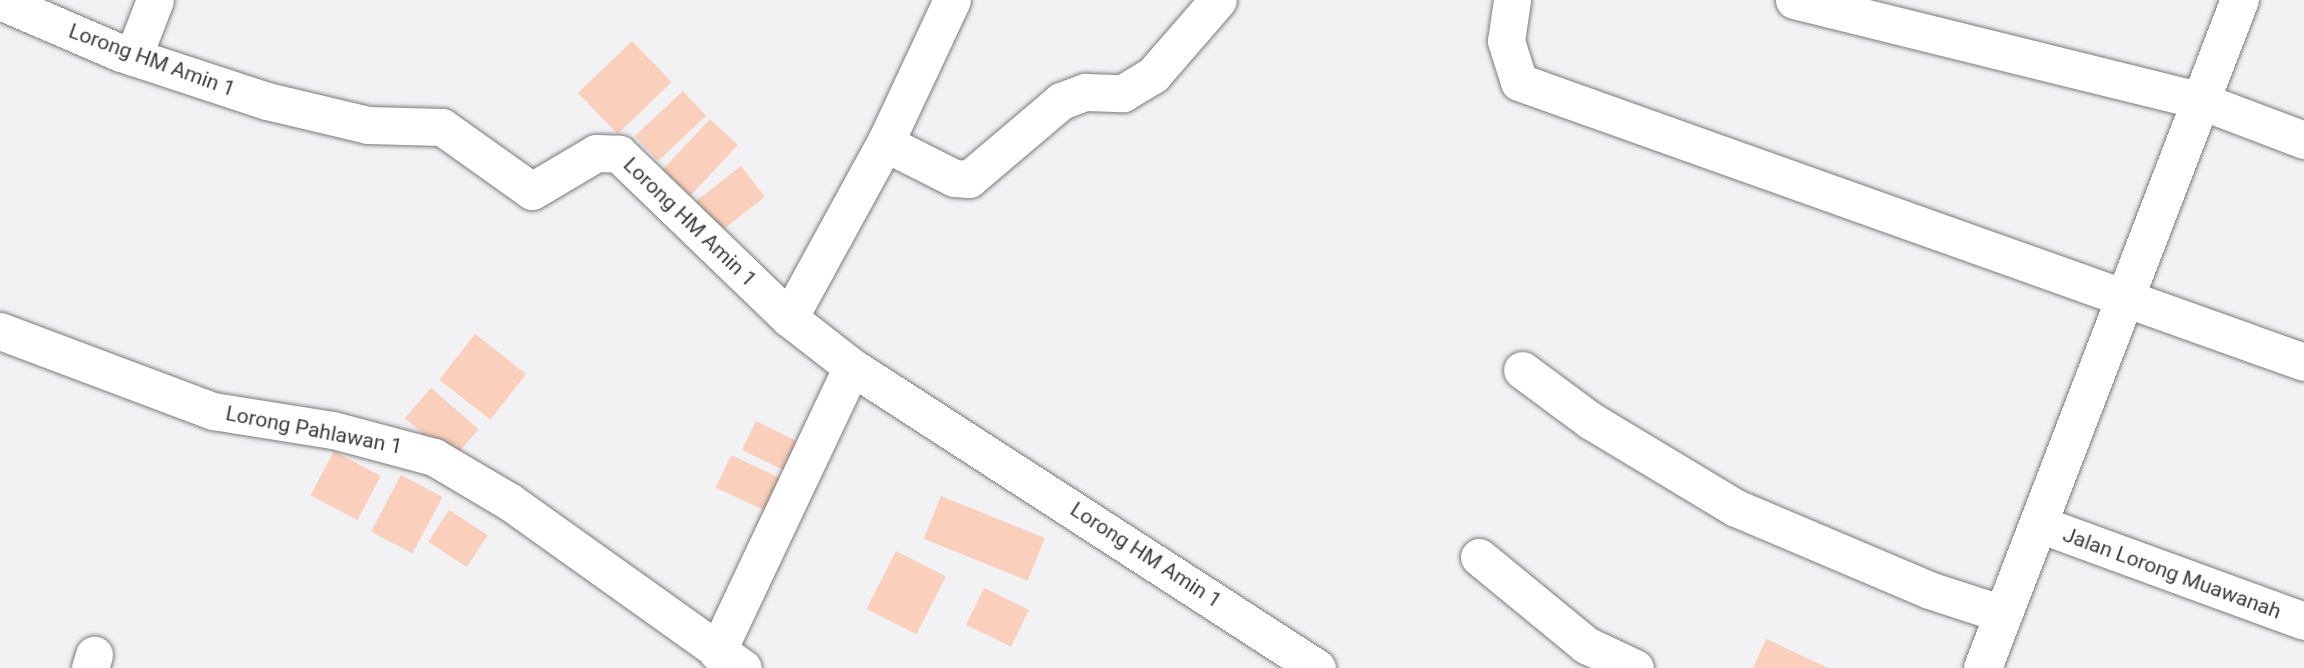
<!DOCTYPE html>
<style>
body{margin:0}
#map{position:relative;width:2304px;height:668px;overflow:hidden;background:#f2f2f4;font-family:Roboto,sans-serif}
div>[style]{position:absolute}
.building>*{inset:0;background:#facfbb;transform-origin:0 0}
.roads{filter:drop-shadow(0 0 2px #7b7b7c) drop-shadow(0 0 2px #7b7b7c)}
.street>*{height:37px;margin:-18.5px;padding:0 18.5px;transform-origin:18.5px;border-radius:18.5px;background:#fff}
.secondary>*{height:38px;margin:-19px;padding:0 19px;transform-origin:19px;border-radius:19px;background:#fff}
span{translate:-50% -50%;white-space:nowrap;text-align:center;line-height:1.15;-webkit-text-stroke:6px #fff;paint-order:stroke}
.street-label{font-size:21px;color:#3c3c3d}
</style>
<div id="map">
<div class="building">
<i style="left:632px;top:41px;width:57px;height:75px;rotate:46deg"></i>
<i style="left:683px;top:91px;width:34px;height:66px;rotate:47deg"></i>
<i style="left:710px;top:119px;width:38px;height:74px;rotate:43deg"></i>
<i style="left:741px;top:166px;width:39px;height:63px;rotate:52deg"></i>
<i style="left:475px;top:334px;width:65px;height:58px;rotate:38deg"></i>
<i style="left:431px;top:388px;width:63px;height:40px;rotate:41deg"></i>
<i style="left:756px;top:421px;width:58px;height:32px;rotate:26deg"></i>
<i style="left:334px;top:451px;width:53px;height:50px;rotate:28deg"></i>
<i style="left:731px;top:455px;width:69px;height:36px;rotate:25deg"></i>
<i style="left:401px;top:475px;width:47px;height:64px;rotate:28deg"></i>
<i style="left:941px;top:496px;width:112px;height:46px;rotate:22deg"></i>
<i style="left:449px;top:510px;width:46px;height:38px;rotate:33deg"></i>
<i style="left:896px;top:551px;width:56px;height:65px;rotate:27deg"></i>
<i style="left:984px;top:588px;width:50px;height:41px;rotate:26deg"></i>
<i style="clip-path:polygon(1766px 639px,1828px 668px,1753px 668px)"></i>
</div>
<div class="roads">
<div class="street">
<i style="left:1512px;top:0;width:41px;rotate:98.3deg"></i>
<i style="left:1506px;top:41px;width:43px;rotate:72.4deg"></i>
<i style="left:1519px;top:82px;width:833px;rotate:19.63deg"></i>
<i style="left:1794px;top:0;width:419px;rotate:13.9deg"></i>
<i style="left:2201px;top:101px;width:110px;rotate:20.7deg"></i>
<i style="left:0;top:1px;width:132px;rotate:23.3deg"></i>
<i style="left:121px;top:53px;width:154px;rotate:18.2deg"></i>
<i style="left:267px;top:101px;width:104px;rotate:13.4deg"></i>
<i style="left:368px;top:125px;width:74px;rotate:1.5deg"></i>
<i style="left:442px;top:127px;width:110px;rotate:35.4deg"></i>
<i style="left:532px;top:191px;width:74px;rotate:-30.7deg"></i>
<i style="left:596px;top:153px;width:23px;rotate:2deg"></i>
<i style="left:619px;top:154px;width:236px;rotate:44deg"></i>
<i style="left:789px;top:318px;width:80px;rotate:37.9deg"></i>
<i style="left:852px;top:367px;width:554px;rotate:32.92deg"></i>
<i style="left:133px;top:57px;width:61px;rotate:-68.9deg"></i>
<i style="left:885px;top:143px;width:77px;rotate:26.9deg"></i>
<i style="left:954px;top:178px;width:15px;rotate:4deg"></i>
<i style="left:969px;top:179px;width:121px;rotate:-40.3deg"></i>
<i style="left:1061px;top:101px;width:26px;rotate:-21deg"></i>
<i style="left:1085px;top:92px;width:38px;rotate:2deg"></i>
<i style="left:1123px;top:93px;width:35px;rotate:-31deg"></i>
<i style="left:1153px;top:75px;width:99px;rotate:-49.1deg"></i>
<i style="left:789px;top:318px;width:200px;rotate:-61.3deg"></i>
<i style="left:885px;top:143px;width:158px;rotate:-64.9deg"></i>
<i style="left:0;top:331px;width:228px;rotate:20.6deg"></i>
<i style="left:213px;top:411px;width:121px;rotate:9deg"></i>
<i style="left:333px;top:430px;width:105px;rotate:15deg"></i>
<i style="left:434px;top:457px;width:88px;rotate:30.6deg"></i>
<i style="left:510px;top:502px;width:286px;rotate:35.5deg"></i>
<i style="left:1522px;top:370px;width:86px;rotate:36.5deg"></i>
<i style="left:1591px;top:421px;width:169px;rotate:31deg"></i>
<i style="left:1736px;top:508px;width:210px;rotate:23deg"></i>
<i style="left:1929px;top:590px;width:78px;rotate:18deg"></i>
<i style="left:2039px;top:524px;width:282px;rotate:20.1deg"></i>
<i style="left:1479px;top:557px;width:139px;rotate:39.4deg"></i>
<i style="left:1586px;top:645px;width:54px;rotate:25.1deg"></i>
<i style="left:717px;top:652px;width:315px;rotate:-64.7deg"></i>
<i style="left:90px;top:668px;width:14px;rotate:-73deg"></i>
</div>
<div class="secondary">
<i style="left:1983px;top:668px;width:716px;rotate:-68.96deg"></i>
</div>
</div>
<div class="street-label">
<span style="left:152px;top:60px;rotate:20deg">Lorong HM Amin 1</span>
<span style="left:690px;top:222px;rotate:44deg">Lorong HM Amin 1</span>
<span style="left:314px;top:430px;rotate:11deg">Lorong Pahlawan 1</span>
<span style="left:1146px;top:555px;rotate:33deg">Lorong HM Amin 1</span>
<span style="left:2172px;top:573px;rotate:20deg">Jalan Lorong Muawanah</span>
</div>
</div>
